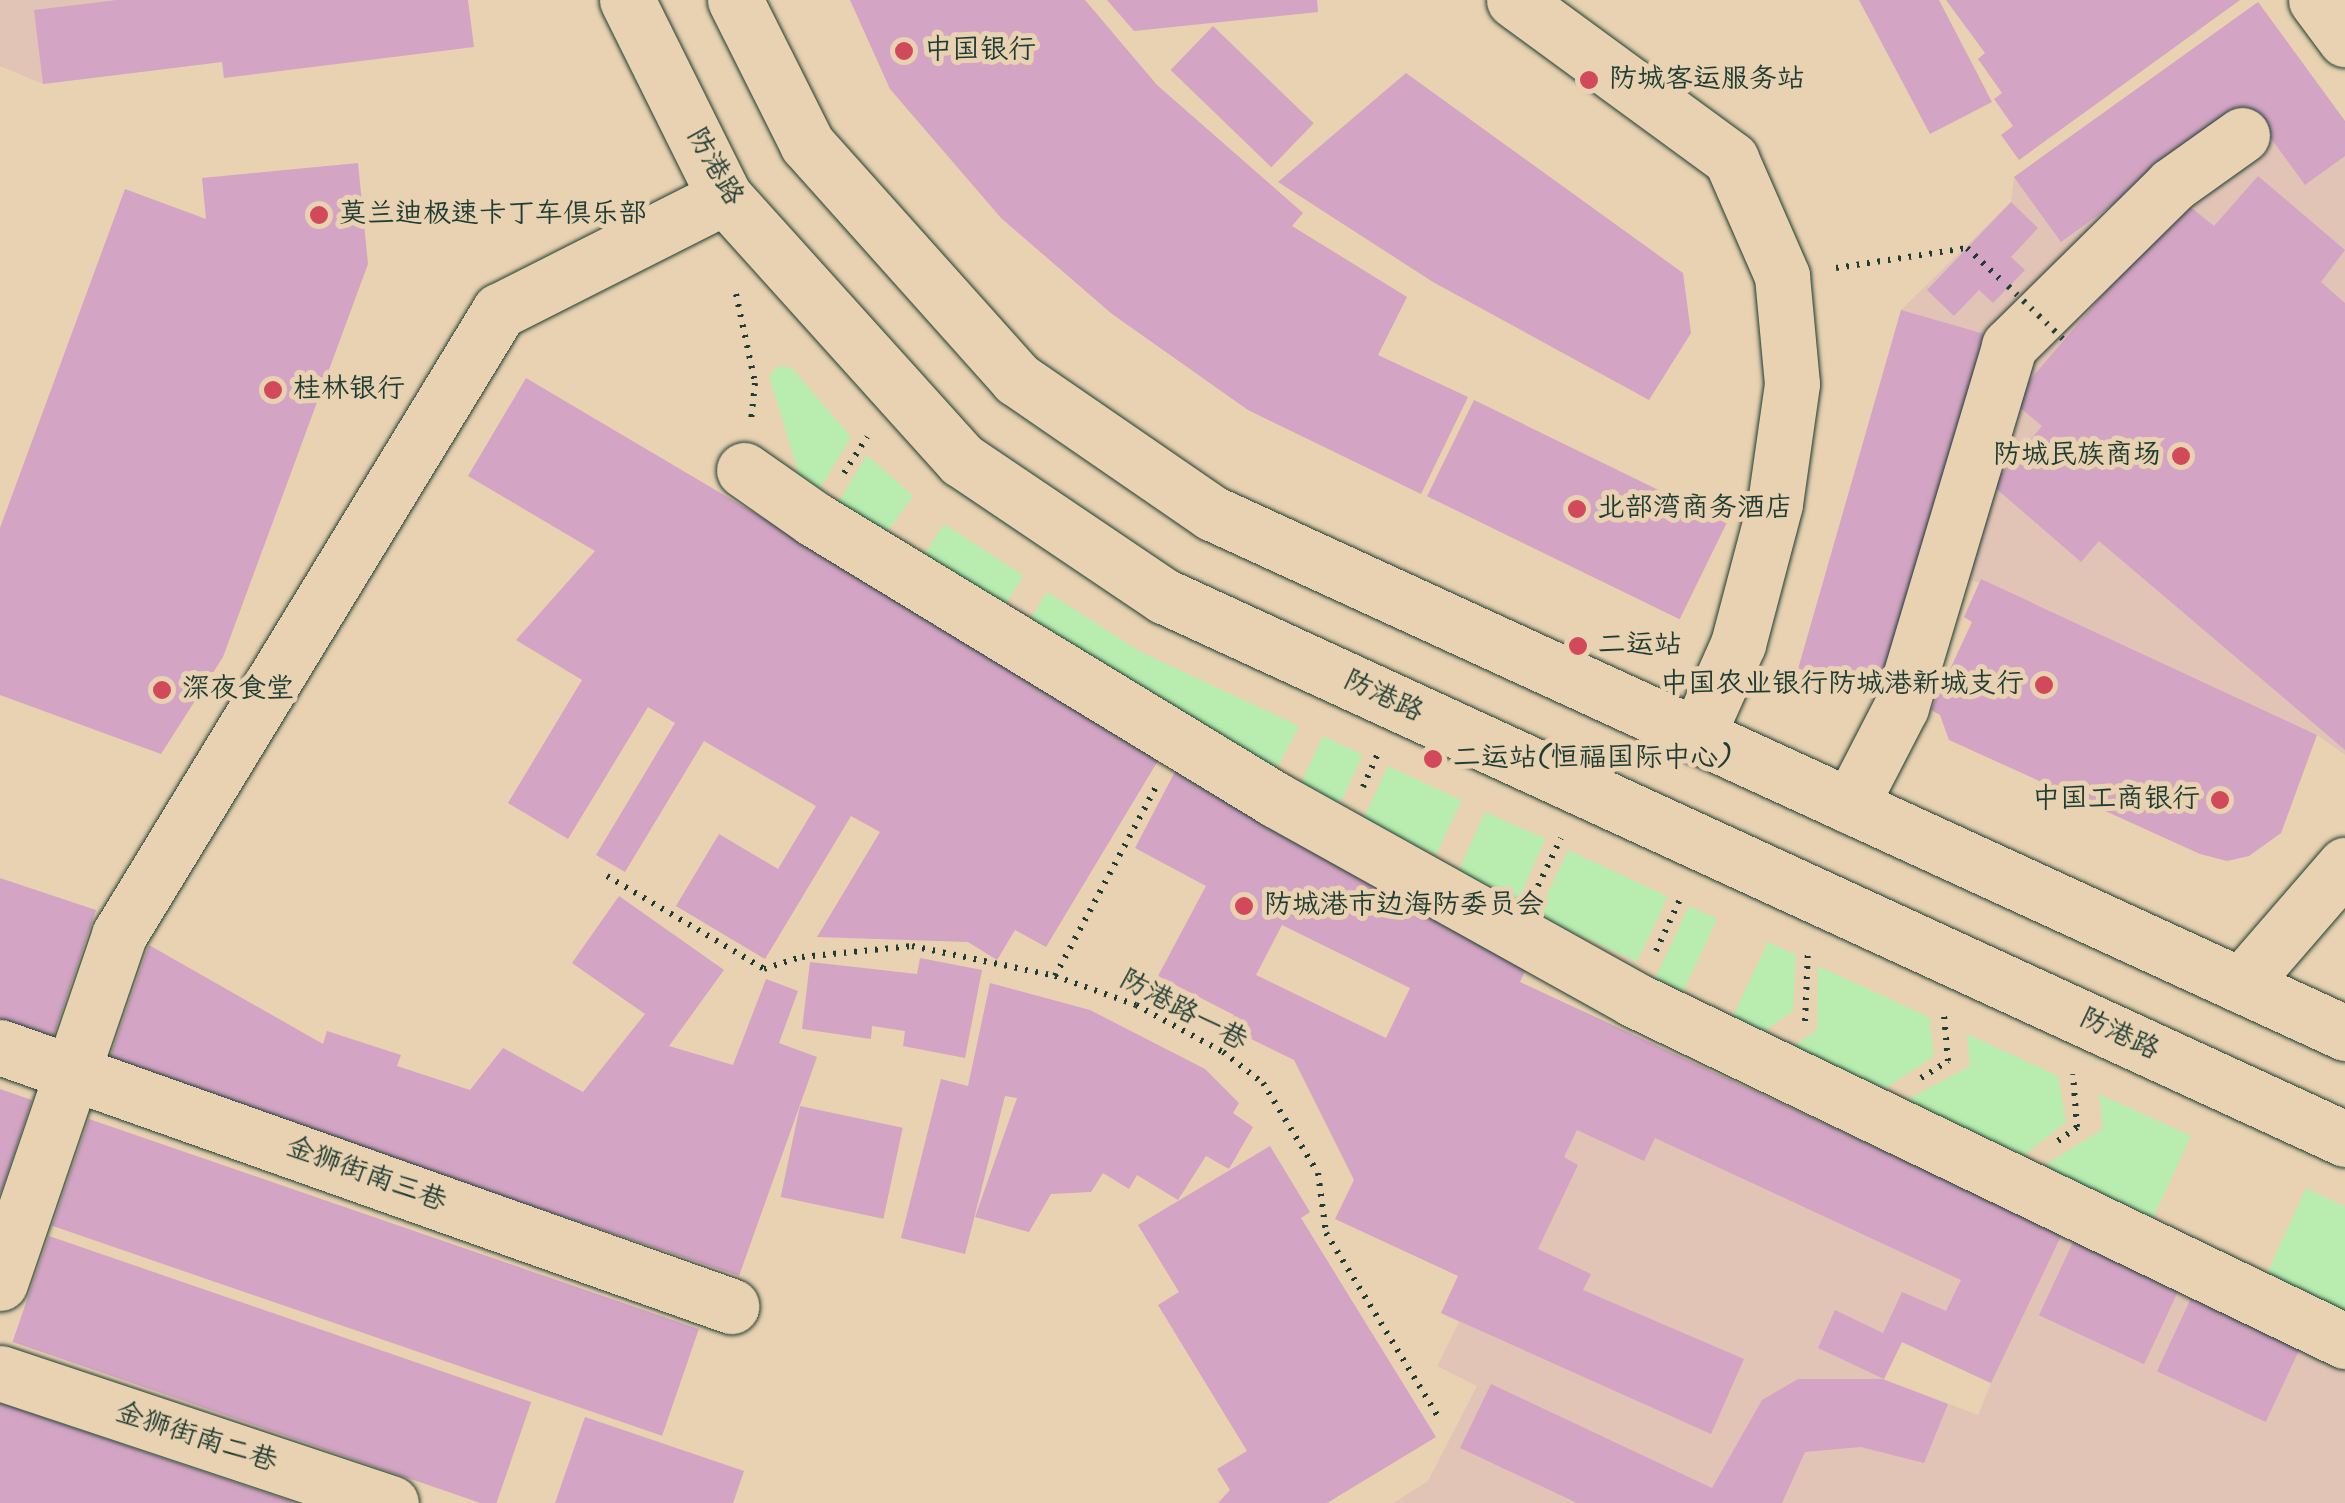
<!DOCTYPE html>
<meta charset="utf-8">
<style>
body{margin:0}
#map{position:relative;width:2345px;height:1503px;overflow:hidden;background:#e8d2b1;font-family:Kalam,"LXGW WenKai TC",sans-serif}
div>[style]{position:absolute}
.built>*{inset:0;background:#e2c4b6}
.green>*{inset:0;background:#b8edaf;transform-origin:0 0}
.building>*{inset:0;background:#d3a4c3;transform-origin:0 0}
.path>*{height:6px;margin-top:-3px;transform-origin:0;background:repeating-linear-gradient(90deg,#1f3d34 0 2.5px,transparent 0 10.5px)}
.roads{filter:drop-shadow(0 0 2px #1f3d34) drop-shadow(0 0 2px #1f3d34)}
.minor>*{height:55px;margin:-27.5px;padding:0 27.5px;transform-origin:27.5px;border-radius:27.5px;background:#e8d2b1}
.highway>*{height:55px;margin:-27.5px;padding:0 27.5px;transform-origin:27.5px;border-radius:27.5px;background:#e8d2b1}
.path-bridge>*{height:6px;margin-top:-3px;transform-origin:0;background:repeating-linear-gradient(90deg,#1f3d34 0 2.5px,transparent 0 10.5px)}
.dots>*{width:28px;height:28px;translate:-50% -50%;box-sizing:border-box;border:5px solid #e8d2b1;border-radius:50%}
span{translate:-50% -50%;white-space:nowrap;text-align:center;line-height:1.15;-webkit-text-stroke:10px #e8d2b1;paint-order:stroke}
.poi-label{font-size:28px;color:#1f3d34}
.left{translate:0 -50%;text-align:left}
.right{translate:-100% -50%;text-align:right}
.street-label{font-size:28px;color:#1f3d34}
</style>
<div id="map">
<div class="built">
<i style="clip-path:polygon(0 0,214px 0,222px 62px,43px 84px,0 66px)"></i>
<i style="clip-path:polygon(2258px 2px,2345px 121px,2345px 755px,2317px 735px,2033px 603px,1926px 563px,1901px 310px,2011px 202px,2014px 177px)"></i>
<i style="clip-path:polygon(evenodd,1583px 1011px,2345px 1366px,2345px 1503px,1393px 1503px,1428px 1481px,1477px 1386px,1437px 1366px,1459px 1322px,1441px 1313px,1583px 1011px,1902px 1342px,1991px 1383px,1978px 1415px,1884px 1379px,1902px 1342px)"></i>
</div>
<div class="green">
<i style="clip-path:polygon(777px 366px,792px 368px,851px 437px,817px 493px,802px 483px,769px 377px)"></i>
<i style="clip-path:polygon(867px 455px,913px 496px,884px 536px,836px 506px)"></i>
<i style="left:944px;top:524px;width:95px;height:42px;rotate:33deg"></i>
<i style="clip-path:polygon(1047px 592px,1141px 652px,1299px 726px,1274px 773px,1028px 624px)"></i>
<i style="left:1323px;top:736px;width:44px;height:57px;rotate:25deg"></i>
<i style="left:1388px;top:766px;width:81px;height:60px;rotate:25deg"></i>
<i style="left:1485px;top:812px;width:66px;height:66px;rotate:24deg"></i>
<i style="left:1568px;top:850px;width:110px;height:72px;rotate:25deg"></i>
<i style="left:1689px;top:906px;width:31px;height:80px;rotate:25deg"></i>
<i style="clip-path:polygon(1768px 942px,1796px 955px,1793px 1011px,1760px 1034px,1731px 1020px)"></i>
<i style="clip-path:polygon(1818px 966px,1929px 1017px,1934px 1056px,1877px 1094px,1789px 1049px,1817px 1030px)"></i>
<i style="clip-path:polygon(1967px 1034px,2058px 1076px,2066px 1122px,2014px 1163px,1899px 1104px,1970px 1066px)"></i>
<i style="clip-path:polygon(2099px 1094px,2191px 1136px,2148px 1229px,2034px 1172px,2103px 1129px)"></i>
<i style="clip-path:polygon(2306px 1188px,2345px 1207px,2345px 1320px,2263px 1282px)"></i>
</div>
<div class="building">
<i style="clip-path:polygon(117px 0,468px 0,474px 47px,224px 78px,222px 62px,43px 84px,34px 10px)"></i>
<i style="clip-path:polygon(850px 0,1085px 0,1157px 85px,1303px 213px,1292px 226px,1407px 297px,1378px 355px,1468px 397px,1421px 494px,1248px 410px,1112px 314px,1001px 218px,890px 89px)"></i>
<i style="clip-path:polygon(1107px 0,1317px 0,1318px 12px,1134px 31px)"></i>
<i style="clip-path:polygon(1859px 0,1939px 0,1992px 102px,1930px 134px)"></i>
<i style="clip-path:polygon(1946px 0,2240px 0,2019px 160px,2001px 135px,2013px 126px,1994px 99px,2002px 93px,1978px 59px,1985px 53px)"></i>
<i style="clip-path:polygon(2258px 2px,2345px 121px,2345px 156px,2305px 185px,2248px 107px,2061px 242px,2014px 177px)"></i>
<i style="left:1213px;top:26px;width:140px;height:61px;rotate:44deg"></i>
<i style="clip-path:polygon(1406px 73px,1683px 273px,1691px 333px,1649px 400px,1433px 282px,1278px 182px)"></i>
<i style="clip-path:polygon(358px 163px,368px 264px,223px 657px,161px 754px,0 695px,0 528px,125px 189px,206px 219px,202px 178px)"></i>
<i style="clip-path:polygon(2258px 176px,2345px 250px,2321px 282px,2345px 303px,2345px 750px,2099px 541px,2081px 562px,1992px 485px,2042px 426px,2012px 401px,2183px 201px,2214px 226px)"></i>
<i style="clip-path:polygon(2011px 202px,2038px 228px,2011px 257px,2025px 270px,1993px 303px,1979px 290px,1954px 316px,1927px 290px)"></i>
<i style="left:1901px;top:310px;width:96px;height:373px;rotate:16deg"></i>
<i style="clip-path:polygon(526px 378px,1162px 754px,1046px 947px,1015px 930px,997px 960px,968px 942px,817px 937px,880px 832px,851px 816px,765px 959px,676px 906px,719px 834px,778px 869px,816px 806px,704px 741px,625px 872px,596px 855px,675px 723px,648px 707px,568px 839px,508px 803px,582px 680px,516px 640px,595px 551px,468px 476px)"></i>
<i style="left:1474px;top:400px;width:281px;height:107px;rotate:26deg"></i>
<i style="clip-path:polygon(1981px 579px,2317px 735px,2281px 833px,2249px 856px,2227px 861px,2200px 854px,1949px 740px,1940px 715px,1931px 710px,1972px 622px,1964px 617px)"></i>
<i style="clip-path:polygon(evenodd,1178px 766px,1444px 915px,1440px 924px,1528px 965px,1520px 982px,2062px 1234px,1991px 1383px,1902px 1342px,1884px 1379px,1818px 1348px,1835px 1310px,1883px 1333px,1902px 1292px,1946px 1311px,1961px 1280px,1655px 1138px,1644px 1161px,1577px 1130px,1564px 1157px,1578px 1165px,1538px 1249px,1591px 1274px,1583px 1290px,1744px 1359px,1711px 1434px,1441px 1313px,1458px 1276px,1335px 1219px,1354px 1180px,1294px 1060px,1229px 1028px,1234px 1015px,1158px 976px,1206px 886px,1135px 848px,1178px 766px,1282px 925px,1410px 988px,1386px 1038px,1256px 975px,1282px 925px)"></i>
<i style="clip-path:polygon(0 878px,96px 910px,51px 1043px,0 1026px)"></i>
<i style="clip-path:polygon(619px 896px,724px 970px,669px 1046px,733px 1065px,766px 979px,798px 991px,779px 1043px,817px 1057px,739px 1276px,108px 1063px,149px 945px,323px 1044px,327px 1031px,401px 1055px,397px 1066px,470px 1090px,503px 1048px,583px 1092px,645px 1014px,572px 963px)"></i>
<i style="clip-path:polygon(920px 958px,982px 970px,965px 1058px,903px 1046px,905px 1031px,872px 1026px,871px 1039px,802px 1029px,810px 962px,917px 974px)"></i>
<i style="clip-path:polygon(990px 983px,1090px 1010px,1205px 1069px,1239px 1103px,1233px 1113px,1253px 1127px,1229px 1169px,1206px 1156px,1178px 1200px,1137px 1175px,1129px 1189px,1103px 1173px,1091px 1192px,1051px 1194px,1029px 1232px,975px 1217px,1017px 1098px,1005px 1096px,965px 1254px,901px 1238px,941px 1079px,968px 1086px)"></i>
<i style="clip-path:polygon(0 1089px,32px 1100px,1px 1192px,0 1192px)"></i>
<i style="left:800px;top:1106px;width:105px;height:93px;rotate:12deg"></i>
<i style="left:89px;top:1119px;width:645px;height:113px;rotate:19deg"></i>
<i style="clip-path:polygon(1270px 1146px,1310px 1212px,1301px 1218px,1436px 1437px,1327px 1503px,1218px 1503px,1230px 1490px,1217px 1469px,1247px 1451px,1158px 1305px,1179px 1292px,1138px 1225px)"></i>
<i style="left:49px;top:1236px;width:510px;height:112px;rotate:19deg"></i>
<i style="left:2074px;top:1240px;width:116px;height:83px;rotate:25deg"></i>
<i style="left:2192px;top:1296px;width:120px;height:83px;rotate:25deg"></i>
<i style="clip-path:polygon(1798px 1379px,1882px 1379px,1948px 1404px,1924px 1463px,1861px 1447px,1805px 1452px,1782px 1503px,1577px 1503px,1460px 1448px,1491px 1384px,1712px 1488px,1762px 1400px)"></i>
<i style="clip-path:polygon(0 1403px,293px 1502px,292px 1503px,0 1503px)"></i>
<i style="clip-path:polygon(585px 1417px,744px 1471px,733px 1503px,555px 1503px)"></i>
</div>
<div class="path">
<i style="left:1836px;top:268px;width:133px;rotate:-8.7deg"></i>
<i style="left:1967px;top:248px;width:45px;rotate:43.2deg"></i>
<i style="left:736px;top:294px;width:91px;rotate:77.9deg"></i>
<i style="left:755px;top:383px;width:37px;rotate:96deg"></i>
<i style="left:844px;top:473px;width:43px;rotate:-57.4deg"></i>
<i style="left:1363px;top:787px;width:37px;rotate:-66deg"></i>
<i style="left:607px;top:876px;width:182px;rotate:30.6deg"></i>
<i style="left:764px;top:969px;width:40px;rotate:-18deg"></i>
<i style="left:802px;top:957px;width:111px;rotate:-5.7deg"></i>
<i style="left:912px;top:946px;width:146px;rotate:11.8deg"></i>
<i style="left:1055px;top:976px;width:86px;rotate:19.7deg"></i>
<i style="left:1136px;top:1005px;width:99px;rotate:28.4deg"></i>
<i style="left:1223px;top:1052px;width:51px;rotate:37.8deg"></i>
<i style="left:1263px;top:1083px;width:105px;rotate:58.6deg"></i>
<i style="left:1318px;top:1173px;width:61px;rotate:82.4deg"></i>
<i style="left:1326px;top:1233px;width:219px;rotate:58.6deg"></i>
<i style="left:1538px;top:886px;width:53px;rotate:-64.4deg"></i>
<i style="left:1656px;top:951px;width:62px;rotate:-65.1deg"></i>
<i style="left:1055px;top:976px;width:214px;rotate:-61.9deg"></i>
<i style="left:1805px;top:1021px;width:72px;rotate:-87.6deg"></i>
<i style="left:1921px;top:1078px;width:32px;rotate:-32deg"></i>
<i style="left:1948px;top:1061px;width:46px;rotate:-95deg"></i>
<i style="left:2058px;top:1141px;width:24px;rotate:-36deg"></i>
<i style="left:2077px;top:1127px;width:53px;rotate:-94.3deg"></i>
</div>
<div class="roads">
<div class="minor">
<i style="left:1514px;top:0;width:269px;rotate:36.2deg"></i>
<i style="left:1731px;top:159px;width:128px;rotate:66.4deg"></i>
<i style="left:1782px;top:276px;width:108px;rotate:84.7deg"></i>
<i style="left:1792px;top:384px;width:121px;rotate:98.1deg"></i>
<i style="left:1775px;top:504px;width:145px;rotate:104.8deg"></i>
<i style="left:1738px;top:644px;width:101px;rotate:114deg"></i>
<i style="left:2316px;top:0;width:49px;rotate:53.4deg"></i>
<i style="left:744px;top:470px;width:85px;rotate:35deg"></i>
<i style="left:814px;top:519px;width:541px;rotate:31.31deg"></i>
<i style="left:1276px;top:800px;width:409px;rotate:29.1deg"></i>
<i style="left:1633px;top:999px;width:790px;rotate:25.66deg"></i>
<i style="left:1850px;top:806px;width:111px;rotate:-62.7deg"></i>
<i style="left:1901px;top:707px;width:377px;rotate:-73.3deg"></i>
<i style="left:2009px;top:346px;width:229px;rotate:-44.6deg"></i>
<i style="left:2172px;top:185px;width:86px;rotate:-35.5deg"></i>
<i style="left:2241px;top:985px;width:159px;rotate:-49.1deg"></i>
<i style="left:0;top:1047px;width:776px;rotate:19.51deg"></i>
<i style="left:0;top:1283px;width:368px;rotate:-71.1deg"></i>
<i style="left:119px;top:935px;width:731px;rotate:-58.66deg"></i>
<i style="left:499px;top:311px;width:253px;rotate:-26.8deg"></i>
<i style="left:0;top:1373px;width:412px;rotate:18.4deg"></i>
</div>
<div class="highway">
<i style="left:627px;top:0;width:220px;rotate:63.6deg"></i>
<i style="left:725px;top:197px;width:354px;rotate:48deg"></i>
<i style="left:962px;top:460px;width:244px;rotate:34deg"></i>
<i style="left:1164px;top:596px;width:1300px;rotate:24.69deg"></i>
<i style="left:735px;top:0;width:161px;rotate:63.4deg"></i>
<i style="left:807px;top:144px;width:315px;rotate:48.2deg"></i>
<i style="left:1017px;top:379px;width:237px;rotate:34.5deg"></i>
<i style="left:1212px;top:513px;width:1247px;rotate:24.65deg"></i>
</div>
</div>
<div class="path-bridge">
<i style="left:2008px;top:286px;width:78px;rotate:44deg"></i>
</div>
<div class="dots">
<i style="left:904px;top:51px;background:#d1495b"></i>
<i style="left:1589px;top:80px;background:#d1495b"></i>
<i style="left:319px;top:215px;background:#d1495b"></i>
<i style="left:273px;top:390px;background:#d1495b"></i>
<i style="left:2181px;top:456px;background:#d1495b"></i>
<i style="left:1577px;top:509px;background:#d1495b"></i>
<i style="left:1578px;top:646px;background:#d1495b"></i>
<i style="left:2044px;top:685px;background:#d1495b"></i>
<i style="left:162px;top:690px;background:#d1495b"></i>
<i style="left:1433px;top:759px;background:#d1495b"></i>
<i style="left:2220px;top:800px;background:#d1495b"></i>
<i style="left:1244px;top:906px;background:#d1495b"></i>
</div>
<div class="poi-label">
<span class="left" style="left:924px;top:51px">中国银行</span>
<span class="left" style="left:1609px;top:80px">防城客运服务站</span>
<span class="left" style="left:339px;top:215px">莫兰迪极速卡丁车俱乐部</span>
<span class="left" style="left:293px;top:390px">桂林银行</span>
<span class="right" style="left:2161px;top:456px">防城民族商场</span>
<span class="left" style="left:1597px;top:509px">北部湾商务酒店</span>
<span class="left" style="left:1598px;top:646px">二运站</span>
<span class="right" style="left:2024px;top:685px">中国农业银行防城港新城支行</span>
<span class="left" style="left:182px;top:690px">深夜食堂</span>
<span class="left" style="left:1453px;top:759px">二运站(恒福国际中心)</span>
<span class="right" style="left:2200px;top:800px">中国工商银行</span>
<span class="left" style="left:1264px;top:906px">防城港市边海防委员会</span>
</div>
<div class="street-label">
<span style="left:714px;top:167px;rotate:60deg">防港路</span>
<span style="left:1383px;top:697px;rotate:25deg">防港路</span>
<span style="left:1183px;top:1011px;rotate:28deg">防港路一巷</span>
<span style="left:2119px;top:1035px;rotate:25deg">防港路</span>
<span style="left:366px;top:1175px;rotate:20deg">金狮街南三巷</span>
<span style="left:196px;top:1438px;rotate:18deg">金狮街南二巷</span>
</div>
</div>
